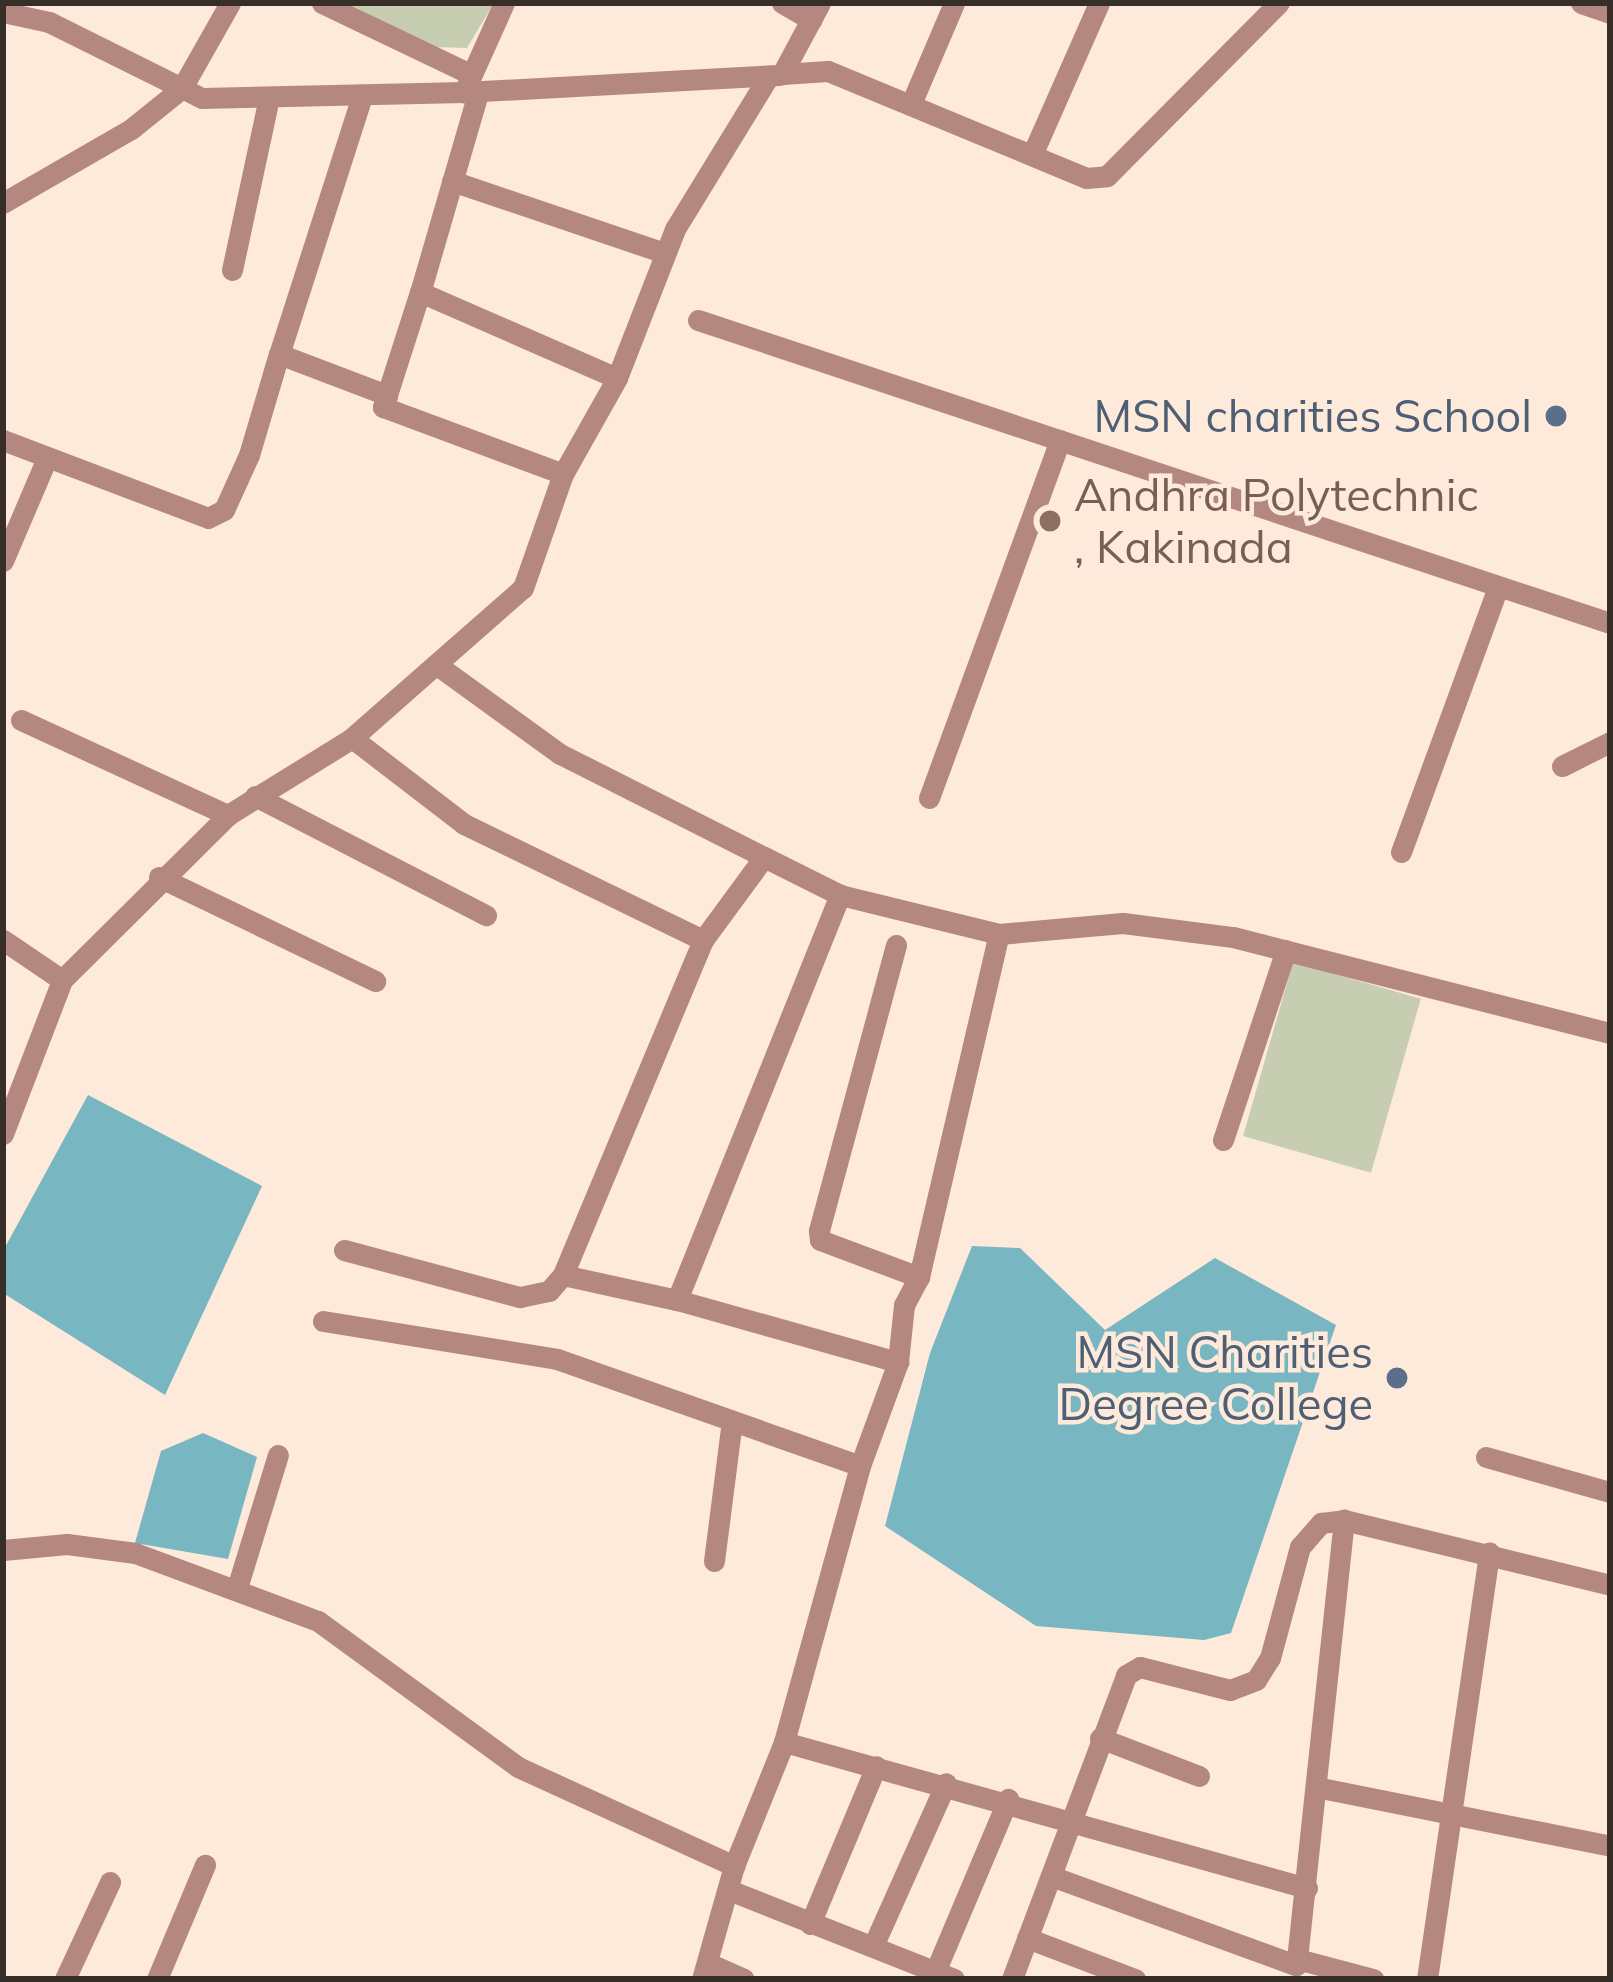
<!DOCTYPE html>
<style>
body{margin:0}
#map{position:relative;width:1613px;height:1982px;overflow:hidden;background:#fdeada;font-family:Mulish,sans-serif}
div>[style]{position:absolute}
.green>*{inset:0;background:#c7cdb0;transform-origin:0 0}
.water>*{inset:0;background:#78b6c2}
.minor>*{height:21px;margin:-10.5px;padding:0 10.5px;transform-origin:10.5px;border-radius:10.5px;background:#b48780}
.dots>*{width:33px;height:33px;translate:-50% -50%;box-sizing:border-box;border:6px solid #fdeada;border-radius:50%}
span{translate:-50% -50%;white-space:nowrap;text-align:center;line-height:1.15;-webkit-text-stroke:9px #fdeada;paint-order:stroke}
.service-label{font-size:45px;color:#4e5e75}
.right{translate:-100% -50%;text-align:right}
.education-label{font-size:45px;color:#785e54}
.left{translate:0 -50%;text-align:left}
.frame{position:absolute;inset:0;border:6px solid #372e27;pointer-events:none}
</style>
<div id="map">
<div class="green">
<i style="clip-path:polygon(347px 3px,494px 3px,467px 48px,434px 47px)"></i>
<i style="left:1293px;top:962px;width:133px;height:181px;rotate:16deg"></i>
</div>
<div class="water">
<i style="clip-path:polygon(88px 1095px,262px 1186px,165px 1395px,3px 1293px,3px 1251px)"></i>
<i style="clip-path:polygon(972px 1246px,1020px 1248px,1105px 1330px,1215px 1258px,1336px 1325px,1231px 1633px,1204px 1640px,1036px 1626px,885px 1526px,930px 1353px)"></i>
<i style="clip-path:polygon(203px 1433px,257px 1457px,228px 1559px,135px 1543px,161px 1451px)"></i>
</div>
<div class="minor">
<i style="left:230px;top:3px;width:98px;rotate:119.5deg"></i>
<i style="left:182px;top:88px;width:22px;rotate:27deg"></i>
<i style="left:202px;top:98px;width:262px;rotate:-1.3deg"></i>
<i style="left:322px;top:3px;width:164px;rotate:25.6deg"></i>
<i style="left:504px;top:3px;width:98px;rotate:114.2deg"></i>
<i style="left:464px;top:92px;width:315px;rotate:-3.1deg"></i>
<i style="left:782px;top:3px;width:34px;rotate:30deg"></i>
<i style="left:820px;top:3px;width:81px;rotate:118.2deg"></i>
<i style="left:782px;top:74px;width:46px;rotate:-3.7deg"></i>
<i style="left:828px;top:71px;width:279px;rotate:22.5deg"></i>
<i style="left:1086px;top:178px;width:21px;rotate:-5deg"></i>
<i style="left:1107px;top:176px;width:244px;rotate:-45.2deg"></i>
<i style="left:1581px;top:3px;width:31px;rotate:19deg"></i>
<i style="left:3px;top:12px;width:47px;rotate:12.3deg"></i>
<i style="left:49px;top:22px;width:148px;rotate:26.4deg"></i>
<i style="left:182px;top:88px;width:65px;rotate:141.2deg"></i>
<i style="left:131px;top:129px;width:148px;rotate:150deg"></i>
<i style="left:478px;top:93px;width:207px;rotate:106.2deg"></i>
<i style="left:420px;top:292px;width:215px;rotate:23.6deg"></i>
<i style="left:617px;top:378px;width:160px;rotate:-68.7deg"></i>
<i style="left:675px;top:229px;width:178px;rotate:-58.5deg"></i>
<i style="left:362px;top:96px;width:271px;rotate:107.8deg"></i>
<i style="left:279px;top:354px;width:116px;rotate:20.8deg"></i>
<i style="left:911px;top:104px;width:110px;rotate:-66.9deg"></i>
<i style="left:1032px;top:155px;width:166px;rotate:-66.2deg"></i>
<i style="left:452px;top:181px;width:225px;rotate:18.7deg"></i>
<i style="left:232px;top:270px;width:177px;rotate:-77.9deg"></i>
<i style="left:420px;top:292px;width:121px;rotate:107.8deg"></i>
<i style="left:383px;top:407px;width:192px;rotate:20.4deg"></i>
<i style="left:563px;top:474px;width:110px;rotate:-60.6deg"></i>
<i style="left:698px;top:320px;width:961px;rotate:18.38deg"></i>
<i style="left:3px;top:440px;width:219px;rotate:20.8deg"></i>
<i style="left:208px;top:518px;width:18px;rotate:-27deg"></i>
<i style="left:224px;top:510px;width:60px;rotate:-65.6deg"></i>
<i style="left:249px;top:455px;width:105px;rotate:-73.5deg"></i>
<i style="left:3px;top:561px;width:110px;rotate:-66.9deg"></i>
<i style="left:21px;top:720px;width:228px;rotate:24.7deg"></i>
<i style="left:352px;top:738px;width:141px;rotate:37.5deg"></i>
<i style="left:464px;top:824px;width:266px;rotate:25.9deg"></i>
<i style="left:703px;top:940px;width:103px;rotate:-53.7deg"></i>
<i style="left:764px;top:857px;width:229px;rotate:-153.2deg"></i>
<i style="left:560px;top:754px;width:148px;rotate:-144.1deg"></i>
<i style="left:1562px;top:766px;width:54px;rotate:-26.6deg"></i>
<i style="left:255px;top:796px;width:260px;rotate:27.3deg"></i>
<i style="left:929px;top:798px;width:381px;rotate:-69.9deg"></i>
<i style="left:1401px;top:852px;width:279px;rotate:-69.9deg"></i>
<i style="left:159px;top:877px;width:240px;rotate:25.7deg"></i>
<i style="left:999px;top:934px;width:124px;rotate:-5.1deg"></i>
<i style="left:1123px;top:923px;width:111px;rotate:7.3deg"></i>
<i style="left:1233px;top:937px;width:389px;rotate:14.3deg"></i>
<i style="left:3px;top:940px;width:71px;rotate:34.1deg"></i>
<i style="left:703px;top:940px;width:363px;rotate:112.7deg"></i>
<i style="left:563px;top:1275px;width:117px;rotate:12.4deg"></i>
<i style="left:677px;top:1300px;width:437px;rotate:-68.1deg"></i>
<i style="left:840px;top:895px;width:85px;rotate:-153.4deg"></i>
<i style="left:896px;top:945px;width:296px;rotate:105.1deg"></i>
<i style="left:819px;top:1231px;width:9px;rotate:84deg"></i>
<i style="left:820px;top:1240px;width:106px;rotate:20.5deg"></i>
<i style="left:3px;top:1134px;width:165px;rotate:-69deg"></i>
<i style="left:62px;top:980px;width:234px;rotate:-44.8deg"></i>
<i style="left:228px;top:815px;width:146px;rotate:-31.8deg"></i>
<i style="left:352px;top:738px;width:227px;rotate:-41.3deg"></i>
<i style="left:523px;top:588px;width:121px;rotate:-70.7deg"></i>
<i style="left:1223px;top:1140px;width:200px;rotate:-71.7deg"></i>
<i style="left:344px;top:1250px;width:182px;rotate:15deg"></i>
<i style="left:520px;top:1297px;width:30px;rotate:-12deg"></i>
<i style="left:549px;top:1291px;width:21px;rotate:-49deg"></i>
<i style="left:677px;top:1300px;width:230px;rotate:15.7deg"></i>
<i style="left:323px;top:1321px;width:237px;rotate:9.2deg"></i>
<i style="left:557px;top:1359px;width:321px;rotate:19.4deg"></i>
<i style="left:860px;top:1466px;width:111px;rotate:-69.9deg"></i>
<i style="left:898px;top:1362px;width:57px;rotate:-84deg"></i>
<i style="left:904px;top:1305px;width:32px;rotate:-62deg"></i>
<i style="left:919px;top:1277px;width:352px;rotate:-76.9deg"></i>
<i style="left:999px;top:934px;width:164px;rotate:-166.2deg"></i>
<i style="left:1486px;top:1457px;width:129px;rotate:15.8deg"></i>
<i style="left:3px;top:1550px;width:64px;rotate:-5.4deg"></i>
<i style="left:67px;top:1544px;width:69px;rotate:7.5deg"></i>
<i style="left:135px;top:1553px;width:195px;rotate:20.4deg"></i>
<i style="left:318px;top:1621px;width:248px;rotate:36.1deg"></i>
<i style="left:518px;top:1767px;width:238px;rotate:24.6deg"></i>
<i style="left:714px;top:1561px;width:141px;rotate:-82.7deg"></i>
<i style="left:237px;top:1588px;width:139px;rotate:-72.9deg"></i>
<i style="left:1100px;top:1738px;width:106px;rotate:21deg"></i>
<i style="left:784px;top:1742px;width:286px;rotate:-74.6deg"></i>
<i style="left:1321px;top:1788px;width:295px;rotate:11.3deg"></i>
<i style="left:1051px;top:1876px;width:261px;rotate:20deg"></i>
<i style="left:1296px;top:1965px;width:6px;rotate:-81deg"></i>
<i style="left:1297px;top:1959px;width:79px;rotate:14.7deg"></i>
<i style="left:729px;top:1890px;width:242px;rotate:21.6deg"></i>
<i style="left:810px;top:1924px;width:171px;rotate:-67.3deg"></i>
<i style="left:1027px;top:1938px;width:116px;rotate:20.8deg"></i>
<i style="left:874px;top:1944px;width:176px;rotate:-65.9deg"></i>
<i style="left:1297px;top:1959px;width:442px;rotate:-83.9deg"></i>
<i style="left:708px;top:1963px;width:39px;rotate:24deg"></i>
<i style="left:935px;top:1972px;width:188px;rotate:-67.1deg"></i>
<i style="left:65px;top:1979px;width:107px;rotate:-65.1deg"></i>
<i style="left:157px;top:1979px;width:124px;rotate:-67.2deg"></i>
<i style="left:702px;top:1979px;width:117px;rotate:-74.2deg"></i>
<i style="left:734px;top:1866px;width:134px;rotate:-68deg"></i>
<i style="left:784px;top:1742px;width:543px;rotate:15.6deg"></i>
<i style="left:1012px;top:1979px;width:325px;rotate:-69.4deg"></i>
<i style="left:1126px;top:1675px;width:16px;rotate:-30deg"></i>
<i style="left:1140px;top:1667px;width:93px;rotate:14.3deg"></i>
<i style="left:1230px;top:1690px;width:28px;rotate:-21deg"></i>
<i style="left:1256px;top:1680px;width:26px;rotate:-58deg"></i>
<i style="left:1270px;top:1658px;width:115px;rotate:-74.9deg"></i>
<i style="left:1300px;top:1547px;width:32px;rotate:-49deg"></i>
<i style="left:1321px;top:1523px;width:23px;rotate:-7deg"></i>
<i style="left:1344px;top:1520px;width:274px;rotate:13.7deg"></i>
<i style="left:1427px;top:1979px;width:431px;rotate:-81.7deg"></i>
</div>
<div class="dots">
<i style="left:1556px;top:416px;background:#5c6f8a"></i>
<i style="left:1050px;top:521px;background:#8d6e63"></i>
<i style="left:1397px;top:1378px;background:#5c6f8a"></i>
</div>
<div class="service-label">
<span class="right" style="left:1532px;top:416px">MSN charities School</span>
<span class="right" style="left:1373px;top:1378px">MSN Charities<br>Degree College</span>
</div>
<div class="education-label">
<span class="left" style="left:1074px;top:521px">Andhra Polytechnic<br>, Kakinada</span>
</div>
<div class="frame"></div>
</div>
